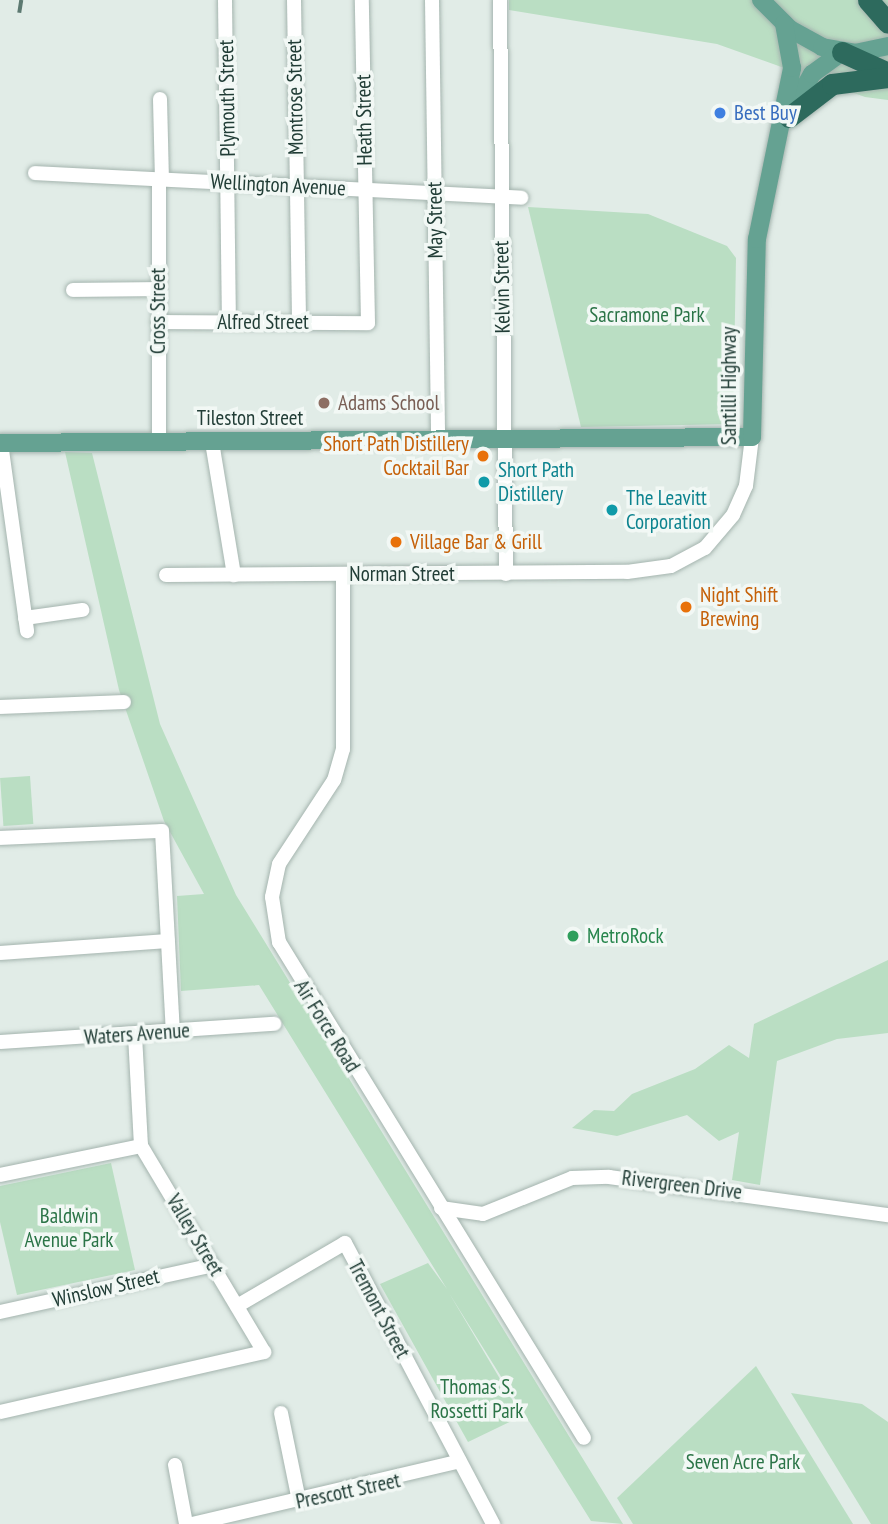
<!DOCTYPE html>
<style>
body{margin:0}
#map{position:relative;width:888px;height:1524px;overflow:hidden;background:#e1ece7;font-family:"PT Sans Narrow",sans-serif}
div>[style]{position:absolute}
.green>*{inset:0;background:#badec3;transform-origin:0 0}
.roads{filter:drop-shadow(0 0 2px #a4b4ae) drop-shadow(0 0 2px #a4b4ae)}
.minor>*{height:14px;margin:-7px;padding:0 7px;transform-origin:7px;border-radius:7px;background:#fff}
.major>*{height:18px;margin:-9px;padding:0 9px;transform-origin:9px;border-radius:9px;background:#65a292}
.highway>*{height:21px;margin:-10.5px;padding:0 10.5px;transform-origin:10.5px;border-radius:10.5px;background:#2d6a5d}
.rail>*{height:3.5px;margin-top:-1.75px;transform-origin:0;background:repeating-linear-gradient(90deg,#5c7971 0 14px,transparent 0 21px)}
.dots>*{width:19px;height:19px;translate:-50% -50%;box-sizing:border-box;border:4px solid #f2f8f5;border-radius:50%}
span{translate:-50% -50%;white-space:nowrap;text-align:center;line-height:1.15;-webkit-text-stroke:7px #f2f8f5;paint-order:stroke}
.street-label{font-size:21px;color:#213d36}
.shop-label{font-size:21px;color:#366cbe}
.left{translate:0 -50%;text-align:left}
.park-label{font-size:21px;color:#2b7447}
.education-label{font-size:21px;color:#785e54}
.food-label{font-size:21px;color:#c56008}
.right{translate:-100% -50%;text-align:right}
.culture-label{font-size:21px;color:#0d838f}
.leisure-label{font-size:21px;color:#27864d}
</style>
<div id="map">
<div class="green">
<i style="clip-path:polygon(509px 0,888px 0,888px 100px,865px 97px,717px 44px,509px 10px)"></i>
<i style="clip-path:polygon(528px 207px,648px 214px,727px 246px,736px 258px,733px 424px,581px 427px)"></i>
<i style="clip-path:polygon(65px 452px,92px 453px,160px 724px,236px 895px,623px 1524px,591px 1521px,449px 1293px,522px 1416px,468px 1442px,380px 1284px,428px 1263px,447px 1289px,259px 985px,181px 991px,177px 896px,204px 894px,164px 821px,119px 690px)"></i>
<i style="left:30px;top:776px;width:48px;height:30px;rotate:86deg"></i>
<i style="clip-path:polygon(888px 960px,888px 1033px,837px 1039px,777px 1061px,760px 1185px,732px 1180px,739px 1132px,719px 1141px,687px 1115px,617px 1136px,572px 1128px,594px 1110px,614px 1111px,632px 1094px,695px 1069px,729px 1045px,749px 1058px,754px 1024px)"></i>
<i style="clip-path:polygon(111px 1163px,135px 1270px,17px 1295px,0 1222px,0 1186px)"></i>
<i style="clip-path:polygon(756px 1366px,853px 1524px,633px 1524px,617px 1498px)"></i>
<i style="clip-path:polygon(791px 1393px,862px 1404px,888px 1422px,888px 1524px,871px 1524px)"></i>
</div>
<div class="roads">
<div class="minor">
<i style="left:225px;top:0;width:321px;rotate:89.3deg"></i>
<i style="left:294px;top:0;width:321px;rotate:89.1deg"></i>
<i style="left:432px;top:0;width:439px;rotate:89.2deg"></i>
<i style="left:500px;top:0;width:574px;rotate:89.4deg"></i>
<i style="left:160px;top:99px;width:81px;rotate:88.6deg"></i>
<i style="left:35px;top:173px;width:487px;rotate:2.9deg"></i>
<i style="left:159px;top:180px;width:262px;rotate:90deg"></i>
<i style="left:73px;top:290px;width:85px;rotate:-0.7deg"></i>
<i style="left:158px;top:322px;width:210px;rotate:0.3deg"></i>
<i style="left:368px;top:323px;width:323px;rotate:-91.1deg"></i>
<i style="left:212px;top:442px;width:135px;rotate:80.6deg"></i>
<i style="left:1px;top:443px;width:190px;rotate:82.1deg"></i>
<i style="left:166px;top:575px;width:461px;rotate:-0.4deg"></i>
<i style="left:627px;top:572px;width:44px;rotate:-7.8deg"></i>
<i style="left:671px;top:566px;width:38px;rotate:-28deg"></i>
<i style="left:705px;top:548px;width:43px;rotate:-49.7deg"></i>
<i style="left:733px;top:515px;width:32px;rotate:-66deg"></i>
<i style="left:746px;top:486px;width:49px;rotate:-83deg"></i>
<i style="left:343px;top:575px;width:174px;rotate:90deg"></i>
<i style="left:343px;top:749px;width:32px;rotate:106deg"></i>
<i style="left:334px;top:780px;width:100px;rotate:123.2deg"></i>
<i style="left:279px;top:864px;width:34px;rotate:102deg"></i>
<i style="left:272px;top:897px;width:46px;rotate:81.2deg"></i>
<i style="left:279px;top:942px;width:582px;rotate:58.41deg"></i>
<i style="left:25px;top:618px;width:58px;rotate:-8deg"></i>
<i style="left:0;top:707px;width:124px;rotate:-2.3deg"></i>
<i style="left:0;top:838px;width:162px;rotate:-2.5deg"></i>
<i style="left:162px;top:831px;width:201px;rotate:86.9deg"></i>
<i style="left:0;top:953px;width:168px;rotate:-4.1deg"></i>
<i style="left:0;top:1042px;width:275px;rotate:-3.8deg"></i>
<i style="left:0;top:1175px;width:144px;rotate:-11.6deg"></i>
<i style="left:441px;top:1208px;width:42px;rotate:8.1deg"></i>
<i style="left:483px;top:1214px;width:96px;rotate:-22deg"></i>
<i style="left:572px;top:1178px;width:37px;rotate:-2deg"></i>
<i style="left:609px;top:1177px;width:282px;rotate:7.8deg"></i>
<i style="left:237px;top:1306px;width:125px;rotate:-30.3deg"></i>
<i style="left:345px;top:1243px;width:318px;rotate:62.2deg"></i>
<i style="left:0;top:1312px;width:218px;rotate:-12.4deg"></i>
<i style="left:0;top:1412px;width:271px;rotate:-12.8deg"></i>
<i style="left:264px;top:1352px;width:240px;rotate:-120.8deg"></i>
<i style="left:141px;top:1146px;width:111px;rotate:-93.1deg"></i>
<i style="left:281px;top:1413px;width:90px;rotate:78.4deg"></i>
<i style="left:175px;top:1465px;width:60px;rotate:79.4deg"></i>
<i style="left:192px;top:1524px;width:275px;rotate:-13.2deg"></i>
</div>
<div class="major">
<i style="left:761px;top:0;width:41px;rotate:45deg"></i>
<i style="left:790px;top:29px;width:37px;rotate:29deg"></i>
<i style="left:822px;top:47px;width:34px;rotate:10deg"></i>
<i style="left:855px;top:53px;width:34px;rotate:-12deg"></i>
<i style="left:789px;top:115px;width:47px;rotate:-60.7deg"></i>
<i style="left:812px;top:74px;width:37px;rotate:-36deg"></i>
<i style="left:0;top:443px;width:752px;rotate:-0.46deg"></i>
<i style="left:752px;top:437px;width:198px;rotate:-88.6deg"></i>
<i style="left:757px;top:239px;width:175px;rotate:-78.4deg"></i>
<i style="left:792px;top:68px;width:45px;rotate:-100.3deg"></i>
</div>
<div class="highway">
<i style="left:868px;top:0;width:30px;rotate:49deg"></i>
<i style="left:842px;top:52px;width:51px;rotate:24.5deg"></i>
<i style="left:789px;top:117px;width:54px;rotate:-37.5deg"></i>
<i style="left:832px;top:84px;width:56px;rotate:-7.1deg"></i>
</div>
</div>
<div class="rail">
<i style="left:19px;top:13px;width:13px;rotate:-81deg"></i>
</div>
<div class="dots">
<i style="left:720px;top:113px;background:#3f7fe0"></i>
<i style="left:324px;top:403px;background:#8d6e63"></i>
<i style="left:483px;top:456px;background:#e8710a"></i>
<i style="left:484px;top:482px;background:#0f9aa8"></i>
<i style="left:612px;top:510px;background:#0f9aa8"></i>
<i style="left:396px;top:542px;background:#e8710a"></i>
<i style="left:686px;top:607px;background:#e8710a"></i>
<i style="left:573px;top:936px;background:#2e9e5b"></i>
</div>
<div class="street-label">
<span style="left:295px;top:97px;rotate:-91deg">Montrose Street</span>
<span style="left:227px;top:98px;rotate:-91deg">Plymouth Street</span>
<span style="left:364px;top:120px;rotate:-91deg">Heath Street</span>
<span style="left:278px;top:185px;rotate:3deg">Wellington Avenue</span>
<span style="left:435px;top:220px;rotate:-91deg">May Street</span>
<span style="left:502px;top:287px;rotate:-91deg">Kelvin Street</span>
<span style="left:158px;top:311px;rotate:-90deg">Cross Street</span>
<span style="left:263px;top:322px">Alfred Street</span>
<span style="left:729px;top:386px;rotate:-90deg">Santilli Highway</span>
<span style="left:250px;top:418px">Tileston Street</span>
<span style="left:402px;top:574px">Norman Street</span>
<span style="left:327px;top:1026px;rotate:58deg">Air Force Road</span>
<span style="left:137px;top:1034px;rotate:-4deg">Waters Avenue</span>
<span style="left:682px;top:1185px;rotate:7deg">Rivergreen Drive</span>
<span style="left:195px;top:1235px;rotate:59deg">Valley Street</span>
<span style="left:106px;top:1288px;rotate:-13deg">Winslow Street</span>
<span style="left:379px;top:1309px;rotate:62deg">Tremont Street</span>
<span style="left:348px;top:1491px;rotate:-12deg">Prescott Street</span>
</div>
<div class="shop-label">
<span class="left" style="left:734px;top:113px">Best Buy</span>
</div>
<div class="park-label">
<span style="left:647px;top:315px">Sacramone Park</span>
<span style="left:69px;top:1228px">Baldwin<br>Avenue Park</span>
<span style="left:477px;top:1399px">Thomas S.<br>Rossetti Park</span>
<span style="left:743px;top:1462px">Seven Acre Park</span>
</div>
<div class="education-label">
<span class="left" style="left:338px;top:403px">Adams School</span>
</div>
<div class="food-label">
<span class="right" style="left:469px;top:456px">Short Path Distillery<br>Cocktail Bar</span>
<span class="left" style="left:410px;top:542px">Village Bar &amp; Grill</span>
<span class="left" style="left:700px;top:607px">Night Shift<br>Brewing</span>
</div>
<div class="culture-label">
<span class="left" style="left:498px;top:482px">Short Path<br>Distillery</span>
<span class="left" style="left:626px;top:510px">The Leavitt<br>Corporation</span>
</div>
<div class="leisure-label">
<span class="left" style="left:587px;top:936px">MetroRock</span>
</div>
</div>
